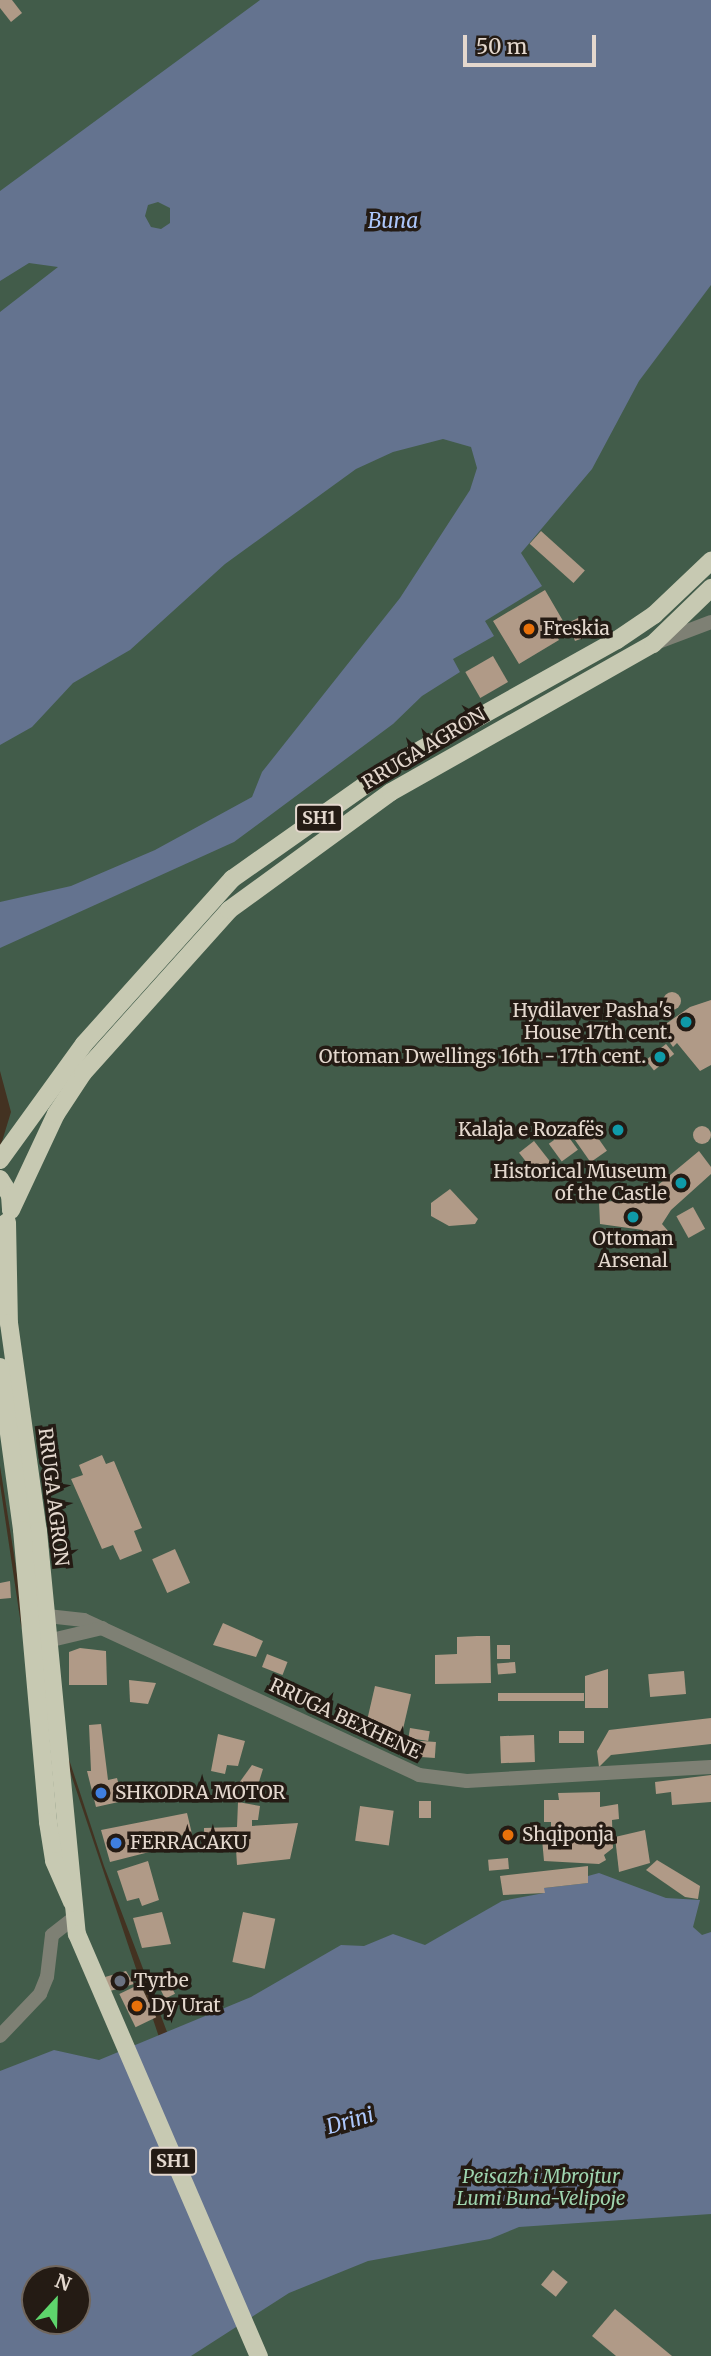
<!DOCTYPE html>
<meta charset="utf-8">
<style>
body{margin:0}
#map{position:relative;width:711px;height:2356px;overflow:hidden;background:#433221;font-family:Merriweather,serif}
div>[style]{position:absolute}
.green>*{inset:0;background:#425c4a}
.water>*{inset:0;background:#64738f}
.building>*{inset:0;background:#b09a87;transform-origin:0 0}
.round{border-radius:50%}
.street>*{height:14px;margin:-7px;padding:0 7px;transform-origin:7px;border-radius:7px;background:#7e8074}
.primary>*{height:18px;margin:-9px;padding:0 9px;transform-origin:9px;border-radius:9px;background:#c7c9b2}
.dots>*{width:19px;height:19px;translate:-50% -50%;box-sizing:border-box;border:4px solid #241b14;border-radius:50%}
span{translate:-50% -50%;white-space:nowrap;text-align:center;line-height:1.15;-webkit-text-stroke:7px #241b14;paint-order:stroke}
.shield-label span{padding:2px 5px;background:#241b14;border:2px solid;border-radius:5px;-webkit-text-stroke-width:0}
.shield-label{font-size:18px;color:#e4d8ce;font-weight:700}
.poi-label{font-size:19px;color:#e4d8ce}
.left{translate:0 -50%;text-align:left}
.right{translate:-100% -50%;text-align:right}
.street-label{font-size:19px;color:#e4d8ce}
.park-label{font-size:19px;color:#9ed4ae;font-style:italic}
.water-label{font-size:21px;color:#adc7fa;font-style:italic}
.north{position:absolute;left:21px;top:2265px;width:70px;height:70px;box-sizing:border-box;background:#241b14;border:2px solid #71675e;border-radius:50%;rotate:22deg;font-size:19px;font-weight:700;line-height:28px;text-align:center;color:#e4d8ce}
.north::after{content:'';display:block;margin:auto;width:24px;height:32px;background:#5ed56c;clip-path:polygon(50% 0,100% 100%,50% 72%,0 100%)}
.scale{position:absolute;left:463px;top:35px;width:133px;height:32px;box-sizing:border-box;border:4px solid #e4d8ce;border-top:0;padding-left:9px;font-size:21px;line-height:24px;white-space:nowrap;color:#e4d8ce;-webkit-text-stroke:5px #241b14;paint-order:stroke}
</style>
<div id="map">
<div class="green">
<i style="clip-path:polygon(0 0,711px 0,711px 1998px,172px 2045px,104px 1866px,25px 1625px,0 1466px,0 1148px,11px 1112px,0 1071px)"></i>
<i style="clip-path:polygon(evenodd,0 1484px,21px 1625px,165px 2055px,711px 2004px,711px 2356px,0 2356px,0 1484px,35px 2279px,77px 2279px,77px 2321px,35px 2321px,35px 2279px)"></i>
</div>
<div class="water">
<i style="clip-path:polygon(evenodd,260px 0,711px 0,711px 285px,639px 381px,592px 469px,521px 553px,542px 586px,485px 621px,494px 636px,453px 659px,460px 672px,422px 696px,393px 724px,234px 842px,0 948px,0 902px,71px 886px,155px 850px,252px 797px,262px 772px,400px 598px,470px 490px,477px 468px,471px 447px,443px 439px,393px 452px,356px 469px,225px 564px,130px 650px,73px 683px,32px 727px,0 745px,0 312px,58px 267px,29px 263px,0 281px,0 191px,260px 0,158px 202px,170px 208px,170px 223px,161px 229px,151px 227px,145px 216px,148px 205px,158px 202px)"></i>
<i style="clip-path:polygon(evenodd,599px 1873px,666px 1898px,700px 1900px,693px 1927px,702px 1935px,711px 1932px,711px 2214px,519px 2227px,490px 2239px,368px 2261px,289px 2293px,191px 2356px,0 2356px,0 2071px,54px 2050px,99px 2060px,251px 1997px,341px 1945px,364px 1946px,393px 1934px,425px 1945px,502px 1901px,544px 1893px,544px 1888px,588px 1883px,588px 1876px,599px 1873px,35px 2279px,77px 2279px,77px 2321px,35px 2321px,35px 2279px)"></i>
</div>
<div class="building">
<i style="clip-path:polygon(0 0,12px 0,22px 13px,11px 22px,0 8px)"></i>
<i style="left:541px;top:531px;width:59px;height:17px;rotate:42deg"></i>
<i style="clip-path:polygon(545px 590px,566px 626px,555px 633px,559px 640px,519px 664px,493px 621px)"></i>
<i style="clip-path:polygon(582px 616px,591px 635px,575px 641px,568px 623px)"></i>
<i style="left:493px;top:656px;width:30px;height:32px;rotate:60deg"></i>
<i class="round" style="left:663px;top:992px;width:18px;height:18px"></i>
<i style="clip-path:polygon(711px 1000px,711px 1065px,700px 1071px,677px 1043px,673px 1047px,660px 1028px,690px 1007px)"></i>
<i style="left:666px;top:1044px;width:13px;height:26px;rotate:51deg"></i>
<i style="left:584px;top:1118px;width:40px;height:20px;rotate:55deg"></i>
<i class="round" style="left:693px;top:1126px;width:18px;height:18px"></i>
<i style="left:565px;top:1132px;width:22px;height:20px;rotate:54deg"></i>
<i style="left:534px;top:1141px;width:28px;height:19px;rotate:52deg"></i>
<i style="clip-path:polygon(699px 1151px,711px 1167px,711px 1174px,671px 1210px,662px 1224px,669px 1232px,666px 1240px,657px 1243px,644px 1237px,643px 1230px,600px 1224px,599px 1202px,615px 1201px,614px 1196px,646px 1195px)"></i>
<i style="clip-path:polygon(450px 1189px,478px 1219px,475px 1224px,449px 1226px,431px 1216px,431px 1203px)"></i>
<i style="left:693px;top:1207px;width:25px;height:19px;rotate:61deg"></i>
<i style="clip-path:polygon(102px 1455px,106px 1464px,114px 1461px,142px 1528px,134px 1531px,142px 1551px,120px 1560px,113px 1545px,102px 1549px,71px 1479px,83px 1475px,79px 1465px)"></i>
<i style="left:175px;top:1549px;width:37px;height:25px;rotate:66deg"></i>
<i style="clip-path:polygon(10px 1581px,11px 1598px,0 1599px,0 1583px)"></i>
<i style="clip-path:polygon(223px 1623px,263px 1641px,256px 1657px,213px 1645px)"></i>
<i style="clip-path:polygon(477px 1636px,490px 1636px,491px 1683px,435px 1684px,435px 1655px,457px 1654px,457px 1637px)"></i>
<i style="left:497px;top:1645px;width:13px;height:14px"></i>
<i style="clip-path:polygon(80px 1648px,106px 1651px,107px 1685px,69px 1685px,69px 1652px)"></i>
<i style="left:267px;top:1654px;width:22px;height:14px;rotate:21deg"></i>
<i style="left:515px;top:1662px;width:11px;height:18px;rotate:85deg"></i>
<i style="clip-path:polygon(608px 1669px,608px 1708px,585px 1708px,585px 1676px)"></i>
<i style="left:684px;top:1671px;width:23px;height:36px;rotate:85deg"></i>
<i style="clip-path:polygon(129px 1680px,156px 1683px,148px 1704px,130px 1702px)"></i>
<i style="left:375px;top:1686px;width:37px;height:41px;rotate:13deg"></i>
<i style="left:584px;top:1693px;width:8px;height:86px;rotate:90deg"></i>
<i style="clip-path:polygon(711px 1718px,711px 1744px,611px 1755px,599px 1767px,597px 1751px,609px 1730px)"></i>
<i style="clip-path:polygon(101px 1724px,108px 1780px,117px 1778px,123px 1801px,96px 1807px,87px 1771px,91px 1771px,89px 1725px)"></i>
<i style="left:410px;top:1728px;width:20px;height:10px;rotate:9deg"></i>
<i style="left:559px;top:1731px;width:25px;height:12px"></i>
<i style="clip-path:polygon(218px 1734px,245px 1741px,238px 1766px,227px 1765px,225px 1774px,211px 1771px)"></i>
<i style="left:534px;top:1735px;width:27px;height:34px;rotate:88deg"></i>
<i style="left:408px;top:1740px;width:28px;height:16px;rotate:4deg"></i>
<i style="clip-path:polygon(252px 1765px,263px 1769px,258px 1785px,239px 1783px)"></i>
<i style="clip-path:polygon(711px 1775px,711px 1802px,672px 1805px,671px 1792px,656px 1794px,655px 1782px)"></i>
<i style="clip-path:polygon(600px 1792px,600px 1807px,618px 1804px,619px 1819px,612px 1820px,613px 1848px,604px 1855px,606px 1860px,599px 1864px,544px 1861px,541px 1828px,551px 1828px,551px 1822px,544px 1822px,544px 1800px,559px 1800px,558px 1793px)"></i>
<i style="left:419px;top:1801px;width:12px;height:17px"></i>
<i style="clip-path:polygon(238px 1802px,260px 1806px,258px 1820px,252px 1820px,252px 1826px,298px 1823px,290px 1859px,237px 1865px,236px 1849px,204px 1847px,204px 1828px,237px 1827px)"></i>
<i style="left:360px;top:1806px;width:34px;height:35px;rotate:8deg"></i>
<i style="clip-path:polygon(187px 1813px,192px 1834px,164px 1838px,165px 1848px,110px 1862px,101px 1830px)"></i>
<i style="clip-path:polygon(645px 1830px,650px 1863px,619px 1872px,615px 1837px)"></i>
<i style="left:508px;top:1858px;width:11px;height:20px;rotate:85deg"></i>
<i style="clip-path:polygon(657px 1860px,700px 1886px,698px 1899px,685px 1897px,646px 1870px)"></i>
<i style="clip-path:polygon(148px 1861px,159px 1900px,142px 1906px,139px 1898px,127px 1901px,117px 1871px)"></i>
<i style="clip-path:polygon(588px 1866px,588px 1883px,544px 1888px,545px 1893px,503px 1895px,500px 1876px)"></i>
<i style="clip-path:polygon(162px 1912px,171px 1944px,142px 1948px,133px 1918px)"></i>
<i style="left:243px;top:1912px;width:33px;height:51px;rotate:12deg"></i>
<i style="clip-path:polygon(126px 1971px,134px 1984px,110px 1991px,105px 1977px)"></i>
<i style="left:140px;top:1984px;width:37px;height:23px;rotate:64deg"></i>
<i style="left:170px;top:1984px;width:11px;height:11px;rotate:63deg"></i>
<i style="left:553px;top:2270px;width:19px;height:19px;rotate:39deg"></i>
<i style="clip-path:polygon(615px 2309px,672px 2356px,616px 2356px,592px 2336px)"></i>
</div>
<div class="street">
<i style="left:653px;top:644px;width:62px;rotate:-20.8deg"></i>
<i style="left:38px;top:1615px;width:46px;rotate:6.2deg"></i>
<i style="left:84px;top:1620px;width:369px;rotate:24.8deg"></i>
<i style="left:419px;top:1775px;width:48px;rotate:7.1deg"></i>
<i style="left:467px;top:1781px;width:244px;rotate:-3.3deg"></i>
<i style="left:39px;top:1643px;width:65px;rotate:-13.4deg"></i>
<i style="left:0;top:2036px;width:58px;rotate:-46.4deg"></i>
<i style="left:40px;top:1994px;width:18px;rotate:-68deg"></i>
<i style="left:47px;top:1977px;width:42px;rotate:-83.2deg"></i>
<i style="left:52px;top:1935px;width:28px;rotate:-38deg"></i>
</div>
<div class="primary">
<i style="left:0;top:1160px;width:143px;rotate:-54.1deg"></i>
<i style="left:84px;top:1044px;width:222px;rotate:-48.1deg"></i>
<i style="left:232px;top:879px;width:199px;rotate:-35.2deg"></i>
<i style="left:395px;top:764px;width:254px;rotate:-29.2deg"></i>
<i style="left:617px;top:640px;width:45px;rotate:-34deg"></i>
<i style="left:654px;top:615px;width:79px;rotate:-43.5deg"></i>
<i style="left:0;top:1179px;width:19px;rotate:58deg"></i>
<i style="left:10px;top:1195px;width:14px;rotate:86deg"></i>
<i style="left:11px;top:1210px;width:106px;rotate:-64.9deg"></i>
<i style="left:56px;top:1114px;width:49px;rotate:-56.6deg"></i>
<i style="left:83px;top:1073px;width:219px;rotate:-48.1deg"></i>
<i style="left:229px;top:910px;width:200px;rotate:-36.1deg"></i>
<i style="left:391px;top:792px;width:301px;rotate:-29.5deg"></i>
<i style="left:653px;top:644px;width:81px;rotate:-44deg"></i>
<i style="left:7px;top:1222px;width:101px;rotate:88.9deg"></i>
<i style="left:9px;top:1323px;width:210px;rotate:82.1deg"></i>
<i style="left:38px;top:1531px;width:405px;rotate:84.5deg"></i>
<i style="left:77px;top:1934px;width:460px;rotate:66.7deg"></i>
<i style="left:0;top:1367px;width:164px;rotate:82.3deg"></i>
<i style="left:22px;top:1530px;width:293px;rotate:84.9deg"></i>
<i style="left:48px;top:1822px;width:39px;rotate:81deg"></i>
<i style="left:54px;top:1861px;width:45px;rotate:66.3deg"></i>
</div>
<div class="dots">
<i style="left:529px;top:629px;background:#e8710a"></i>
<i style="left:686px;top:1022px;background:#0f9aa8"></i>
<i style="left:660px;top:1057px;background:#0f9aa8"></i>
<i style="left:618px;top:1130px;background:#0f9aa8"></i>
<i style="left:681px;top:1183px;background:#0f9aa8"></i>
<i style="left:633px;top:1217px;background:#0f9aa8"></i>
<i style="left:101px;top:1793px;background:#3f7fe0"></i>
<i style="left:508px;top:1835px;background:#e8710a"></i>
<i style="left:116px;top:1843px;background:#3f7fe0"></i>
<i style="left:120px;top:1981px;background:#6b7280"></i>
<i style="left:137px;top:2006px;background:#e8710a"></i>
</div>
<div class="shield-label">
<span style="left:319px;top:818px">SH1</span>
<span style="left:173px;top:2161px">SH1</span>
</div>
<div class="poi-label">
<span class="left" style="left:543px;top:629px">Freskia</span>
<span class="right" style="left:672px;top:1022px">Hydilaver Pasha's<br>House 17th cent.</span>
<span class="right" style="left:646px;top:1057px">Ottoman Dwellings 16th - 17th cent.</span>
<span class="right" style="left:604px;top:1130px">Kalaja e Rozafës</span>
<span class="right" style="left:667px;top:1183px">Historical Museum<br>of the Castle</span>
<span style="left:633px;top:1250px">Ottoman<br>Arsenal</span>
<span class="left" style="left:115px;top:1793px">SHKODRA MOTOR</span>
<span class="left" style="left:522px;top:1835px">Shqiponja</span>
<span class="left" style="left:130px;top:1843px">FERRACAKU</span>
<span class="left" style="left:134px;top:1981px">Tyrbe</span>
<span class="left" style="left:151px;top:2006px">Dy Urat</span>
</div>
<div class="street-label">
<span style="left:424px;top:749px;rotate:-31deg">RRUGA AGRON</span>
<span style="left:53px;top:1497px;rotate:83deg">RRUGA AGRON</span>
<span style="left:345px;top:1719px;rotate:25deg">RRUGA BEXHENE</span>
</div>
<div class="park-label">
<span style="left:541px;top:2188px">Peisazh i Mbrojtur<br>Lumi Buna-Velipoje</span>
</div>
<div class="water-label">
<span style="left:393px;top:221px">Buna</span>
<span style="left:350px;top:2121px;rotate:-16deg">Drini</span>
</div>
<div class="north">N</div>
<div class="scale">50 m</div>
</div>
